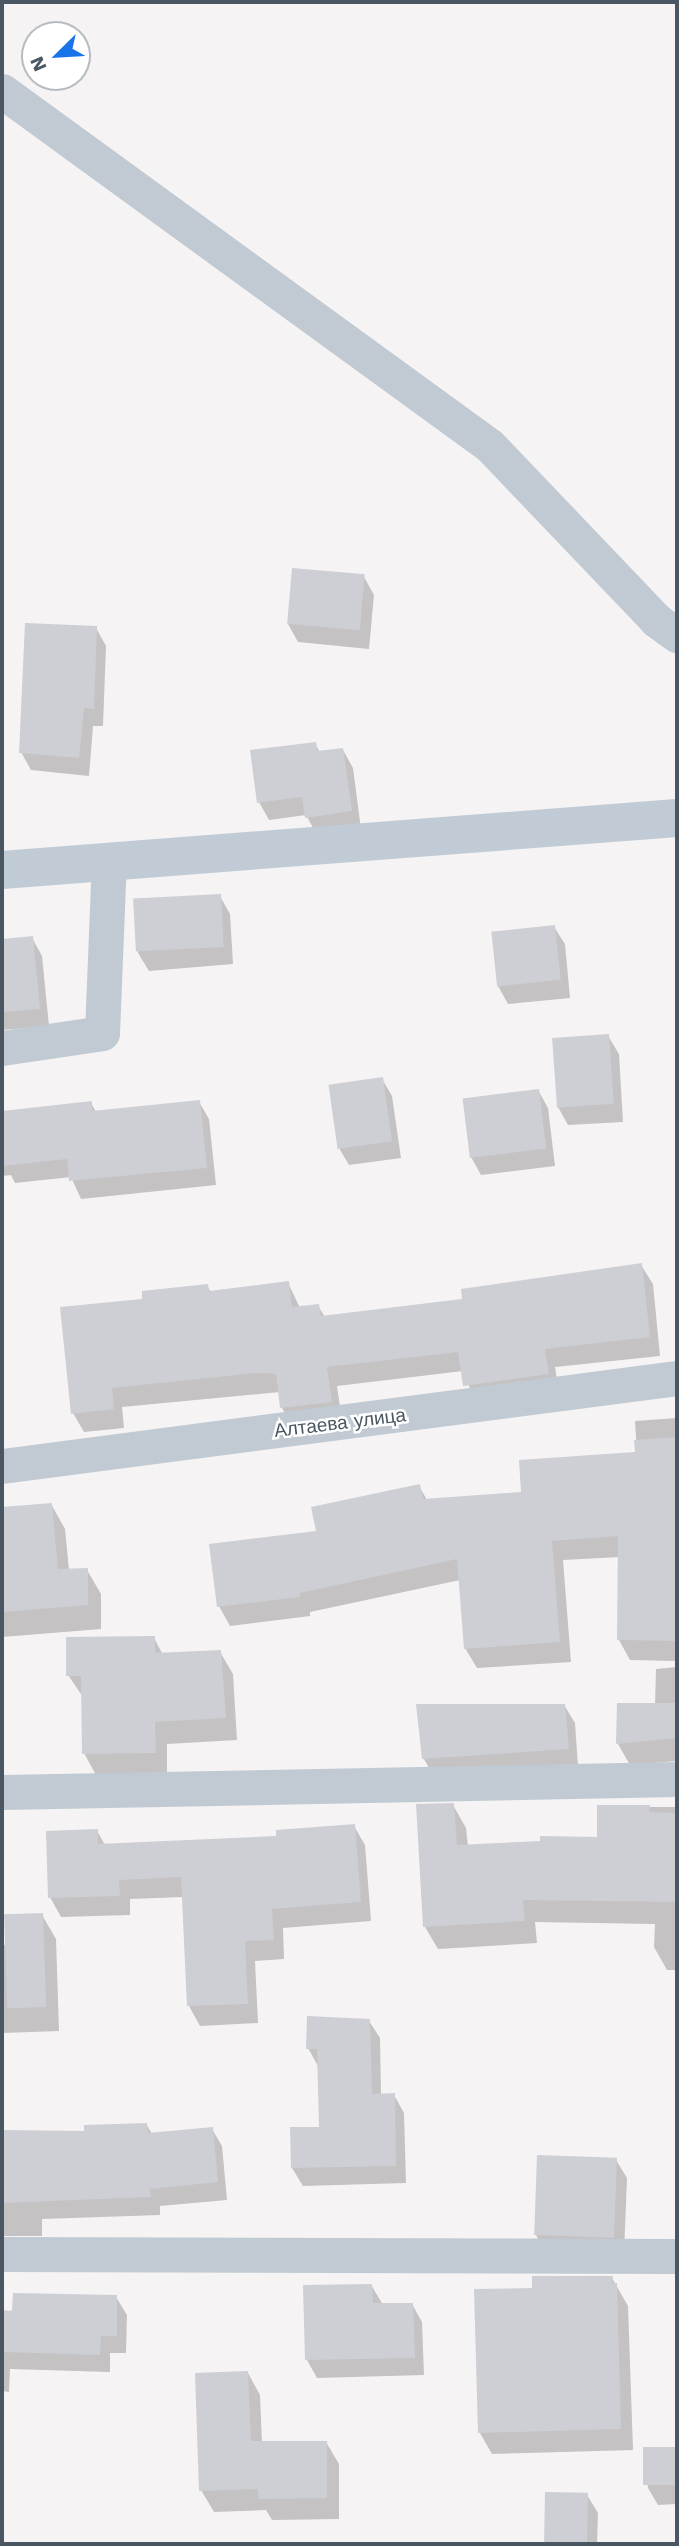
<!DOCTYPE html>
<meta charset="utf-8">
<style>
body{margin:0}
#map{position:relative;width:679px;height:2546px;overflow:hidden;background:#f5f3f3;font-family:"Work Sans",sans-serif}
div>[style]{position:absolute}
.shadow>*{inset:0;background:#0003}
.building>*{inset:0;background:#cdcfd5;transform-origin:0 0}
.street>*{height:35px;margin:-17.5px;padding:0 17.5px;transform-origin:17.5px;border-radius:17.5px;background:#c1cad2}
.secondary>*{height:38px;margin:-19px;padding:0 19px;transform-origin:19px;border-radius:19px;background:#c1cbd6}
span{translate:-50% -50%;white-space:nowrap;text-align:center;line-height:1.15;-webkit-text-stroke:5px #fff;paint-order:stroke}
.street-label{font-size:19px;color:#4a5661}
.frame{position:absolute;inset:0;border:4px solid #4a5661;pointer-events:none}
.north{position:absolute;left:21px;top:21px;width:70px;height:70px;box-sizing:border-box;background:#fff;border:2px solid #b7bbc0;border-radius:50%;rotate:246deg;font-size:19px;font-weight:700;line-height:28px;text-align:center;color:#4a5661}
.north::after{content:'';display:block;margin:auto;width:24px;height:32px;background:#1a73e8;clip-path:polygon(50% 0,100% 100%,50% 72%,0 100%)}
</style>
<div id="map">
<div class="shadow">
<i style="clip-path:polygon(364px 577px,374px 595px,369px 649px,298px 642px,288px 624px)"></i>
<i style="clip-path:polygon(96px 628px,106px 646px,103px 726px,93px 726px,89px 776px,31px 770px,21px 752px)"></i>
<i style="clip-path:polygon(315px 743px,320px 753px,343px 750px,353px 768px,361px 829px,317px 835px,306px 815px,269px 820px,259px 802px)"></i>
<i style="clip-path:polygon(220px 896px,230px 914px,233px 964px,149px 971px,138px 953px,135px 902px)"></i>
<i style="clip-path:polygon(554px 927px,565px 944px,570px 998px,508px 1004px,498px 986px)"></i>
<i style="clip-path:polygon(32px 938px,42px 956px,49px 1026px,2px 1030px,2px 941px)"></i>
<i style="clip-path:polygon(608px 1036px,619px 1054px,623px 1122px,568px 1125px,558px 1107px)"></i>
<i style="clip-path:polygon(382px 1079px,392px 1096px,401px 1158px,349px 1165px,339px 1148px)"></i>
<i style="clip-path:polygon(538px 1090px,548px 1108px,555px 1166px,481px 1175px,471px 1157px,463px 1099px)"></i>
<i style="clip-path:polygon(199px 1102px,209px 1119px,216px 1185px,81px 1199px,71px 1177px,15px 1183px,11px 1175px,2px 1176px,2px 1112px,91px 1103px,96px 1112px)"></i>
<i style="clip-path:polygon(641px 1265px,653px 1284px,660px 1356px,555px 1367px,559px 1393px,476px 1404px,463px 1371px,337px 1386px,342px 1421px,293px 1427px,282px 1408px,280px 1392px,122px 1407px,124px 1428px,84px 1432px,73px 1413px,144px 1301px,207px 1286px,211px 1292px,288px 1283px,300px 1308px,318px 1306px,325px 1317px,464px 1300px)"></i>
<i style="clip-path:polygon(677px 1418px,677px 1661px,630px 1660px,619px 1640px,620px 1557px,563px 1560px,571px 1662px,477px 1668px,465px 1648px,460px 1580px,310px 1612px,310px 1616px,230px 1626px,219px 1606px,318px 1533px,419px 1486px,427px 1500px,523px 1494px,637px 1454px,635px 1421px)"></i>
<i style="clip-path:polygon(51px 1504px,65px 1529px,69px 1570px,87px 1570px,101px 1594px,101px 1629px,2px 1637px,2px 1509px)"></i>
<i style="clip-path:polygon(154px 1638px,163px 1655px,220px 1652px,233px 1674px,237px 1740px,167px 1744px,167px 1775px,96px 1775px,84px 1753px,83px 1697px,68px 1675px)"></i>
<i style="clip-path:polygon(677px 1667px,677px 1761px,630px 1765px,618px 1744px,655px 1705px,656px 1669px)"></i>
<i style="clip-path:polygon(564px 1705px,575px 1723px,578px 1766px,434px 1777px,424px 1759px,418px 1706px)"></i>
<i style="clip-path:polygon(453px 1805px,466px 1828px,468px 1846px,599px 1839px,599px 1807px,677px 1807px,677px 1970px,667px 1970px,654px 1947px,655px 1924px,535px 1922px,537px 1943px,438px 1949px,425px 1927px)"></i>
<i style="clip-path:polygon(354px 1826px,365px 1845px,371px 1921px,283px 1928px,284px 1959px,255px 1961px,258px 2023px,200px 2026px,189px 2006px,183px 1897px,130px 1899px,130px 1915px,61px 1917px,50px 1897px,97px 1831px,105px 1845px,278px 1838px)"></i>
<i style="clip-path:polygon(42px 1915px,56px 1939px,59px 2031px,2px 2033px,2px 1947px)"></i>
<i style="clip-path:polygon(369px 2021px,380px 2038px,381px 2095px,394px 2095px,404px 2113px,406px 2183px,303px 2186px,292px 2168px,320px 2129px,318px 2066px,308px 2048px)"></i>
<i style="clip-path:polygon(146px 2124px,152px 2134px,212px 2129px,222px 2146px,227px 2200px,160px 2206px,160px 2215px,42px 2219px,42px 2236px,2px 2236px,2px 2132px,86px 2132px)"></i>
<i style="clip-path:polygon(616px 2160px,627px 2178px,624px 2253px,546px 2253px,536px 2235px)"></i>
<i style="clip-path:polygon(612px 2278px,628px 2306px,633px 2450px,492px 2454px,480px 2433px,534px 2290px)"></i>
<i style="clip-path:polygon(371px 2285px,382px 2303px,412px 2304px,422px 2322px,424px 2375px,317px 2378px,307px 2360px)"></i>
<i style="clip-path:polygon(116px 2297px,127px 2315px,126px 2353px,110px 2353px,110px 2372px,10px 2369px,9px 2392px,2px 2391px,2px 2312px)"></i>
<i style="clip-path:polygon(248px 2373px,260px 2395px,262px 2443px,326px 2442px,339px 2464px,339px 2519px,272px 2520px,266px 2510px,214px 2512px,201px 2490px)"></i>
<i style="clip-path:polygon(677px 2449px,677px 2504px,658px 2505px,648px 2488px,644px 2452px)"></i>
<i style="clip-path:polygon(546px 2494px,587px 2495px,598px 2513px,597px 2544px,545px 2544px)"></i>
</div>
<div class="building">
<i style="left:292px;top:568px;width:73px;height:56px;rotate:5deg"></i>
<i style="clip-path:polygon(25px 623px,97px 626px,94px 709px,84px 708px,79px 758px,19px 753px)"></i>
<i style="clip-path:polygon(316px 742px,317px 751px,343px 748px,352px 811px,305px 818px,302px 797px,257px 803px,250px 750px)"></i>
<i style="left:221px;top:894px;width:53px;height:88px;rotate:87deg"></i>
<i style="left:555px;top:925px;width:55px;height:64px;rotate:84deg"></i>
<i style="clip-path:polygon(33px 936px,40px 1009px,2px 1012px,2px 939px)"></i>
<i style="left:609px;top:1034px;width:70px;height:57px;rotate:86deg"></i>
<i style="left:383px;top:1077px;width:65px;height:55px;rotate:82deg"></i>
<i style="left:539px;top:1089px;width:60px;height:77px;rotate:83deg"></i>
<i style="clip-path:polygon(200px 1100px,207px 1168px,69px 1181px,67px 1159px,3px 1166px,2px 1111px,92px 1101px,92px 1111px)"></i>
<i style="clip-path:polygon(642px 1263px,650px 1337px,545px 1349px,549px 1374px,463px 1386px,458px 1352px,327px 1367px,332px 1402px,280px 1408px,276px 1374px,256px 1373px,112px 1388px,114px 1409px,71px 1414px,60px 1307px,142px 1299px,142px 1291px,208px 1284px,209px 1291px,289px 1281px,292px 1307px,319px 1304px,321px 1316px,462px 1299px,461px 1289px)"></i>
<i style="clip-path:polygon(677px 1437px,677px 1641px,617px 1640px,618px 1536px,552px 1541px,560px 1642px,464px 1649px,457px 1559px,300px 1593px,300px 1597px,217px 1607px,209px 1544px,316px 1531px,311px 1507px,420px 1484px,423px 1499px,521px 1492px,519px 1460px,635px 1452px,634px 1440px)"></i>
<i style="clip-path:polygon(52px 1503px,58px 1569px,88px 1568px,88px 1605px,2px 1612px,2px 1507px)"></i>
<i style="clip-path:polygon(155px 1636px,155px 1653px,221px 1650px,226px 1718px,155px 1722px,156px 1753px,82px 1754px,81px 1676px,66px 1676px,66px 1637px)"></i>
<i style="clip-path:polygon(617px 1703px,677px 1703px,677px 1738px,616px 1744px)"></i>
<i style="clip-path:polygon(416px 1704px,565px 1704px,569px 1749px,422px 1759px)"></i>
<i style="clip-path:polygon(454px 1803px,457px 1845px,540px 1841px,540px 1836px,597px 1837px,597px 1805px,650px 1805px,649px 1812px,677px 1813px,677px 1902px,523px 1900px,525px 1921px,423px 1927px,416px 1804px)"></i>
<i style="clip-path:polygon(355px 1824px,361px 1902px,272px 1909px,274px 1940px,245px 1941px,248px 2004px,187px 2006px,181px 1877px,119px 1880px,120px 1896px,48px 1898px,46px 1831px,98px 1829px,98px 1844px,276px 1836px,276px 1830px)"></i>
<i style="left:43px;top:1913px;width:94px;height:39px;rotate:88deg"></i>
<i style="clip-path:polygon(307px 2016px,370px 2019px,372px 2094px,395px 2093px,396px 2166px,291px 2168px,290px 2127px,319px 2127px,317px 2049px,306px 2049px)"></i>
<i style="clip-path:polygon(147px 2123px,148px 2133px,213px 2127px,218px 2182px,150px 2189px,151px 2197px,2px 2203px,2px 2130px,84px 2131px,84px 2125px)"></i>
<i style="left:537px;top:2155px;width:80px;height:80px;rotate:2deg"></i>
<i style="clip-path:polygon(532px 2276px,613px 2276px,612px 2283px,617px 2283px,621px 2429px,478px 2433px,474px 2289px,532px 2288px)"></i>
<i style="clip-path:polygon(372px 2284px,373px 2303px,413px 2303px,415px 2358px,305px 2360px,303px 2285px)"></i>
<i style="clip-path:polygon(13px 2293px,117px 2295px,117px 2336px,101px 2336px,100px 2355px,2px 2352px,2px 2310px,12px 2311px)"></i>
<i style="clip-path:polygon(248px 2371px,251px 2441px,327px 2441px,327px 2498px,258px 2499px,258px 2489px,199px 2491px,195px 2373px)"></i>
<i style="left:677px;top:2447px;width:38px;height:34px;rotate:90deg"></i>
<i style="left:545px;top:2492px;width:43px;height:52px;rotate:1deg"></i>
</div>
<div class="street">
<i style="left:2px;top:91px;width:603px;rotate:36.03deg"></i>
<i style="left:490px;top:446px;width:240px;rotate:46.3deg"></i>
<i style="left:656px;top:620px;width:26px;rotate:36deg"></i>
<i style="left:2px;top:1048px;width:101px;rotate:-8.5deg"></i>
<i style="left:102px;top:1033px;width:172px;rotate:-87.7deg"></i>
<i style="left:2px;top:1466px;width:681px;rotate:-7.43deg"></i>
<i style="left:2px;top:1792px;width:675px;rotate:-1.1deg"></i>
<i style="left:2px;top:2254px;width:675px;rotate:0.17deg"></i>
</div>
<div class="secondary">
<i style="left:2px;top:870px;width:677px;rotate:-4.41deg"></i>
</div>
<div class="street-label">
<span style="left:340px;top:1423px;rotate:-7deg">Алтаева улица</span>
</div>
<div class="frame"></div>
<div class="north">N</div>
</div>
